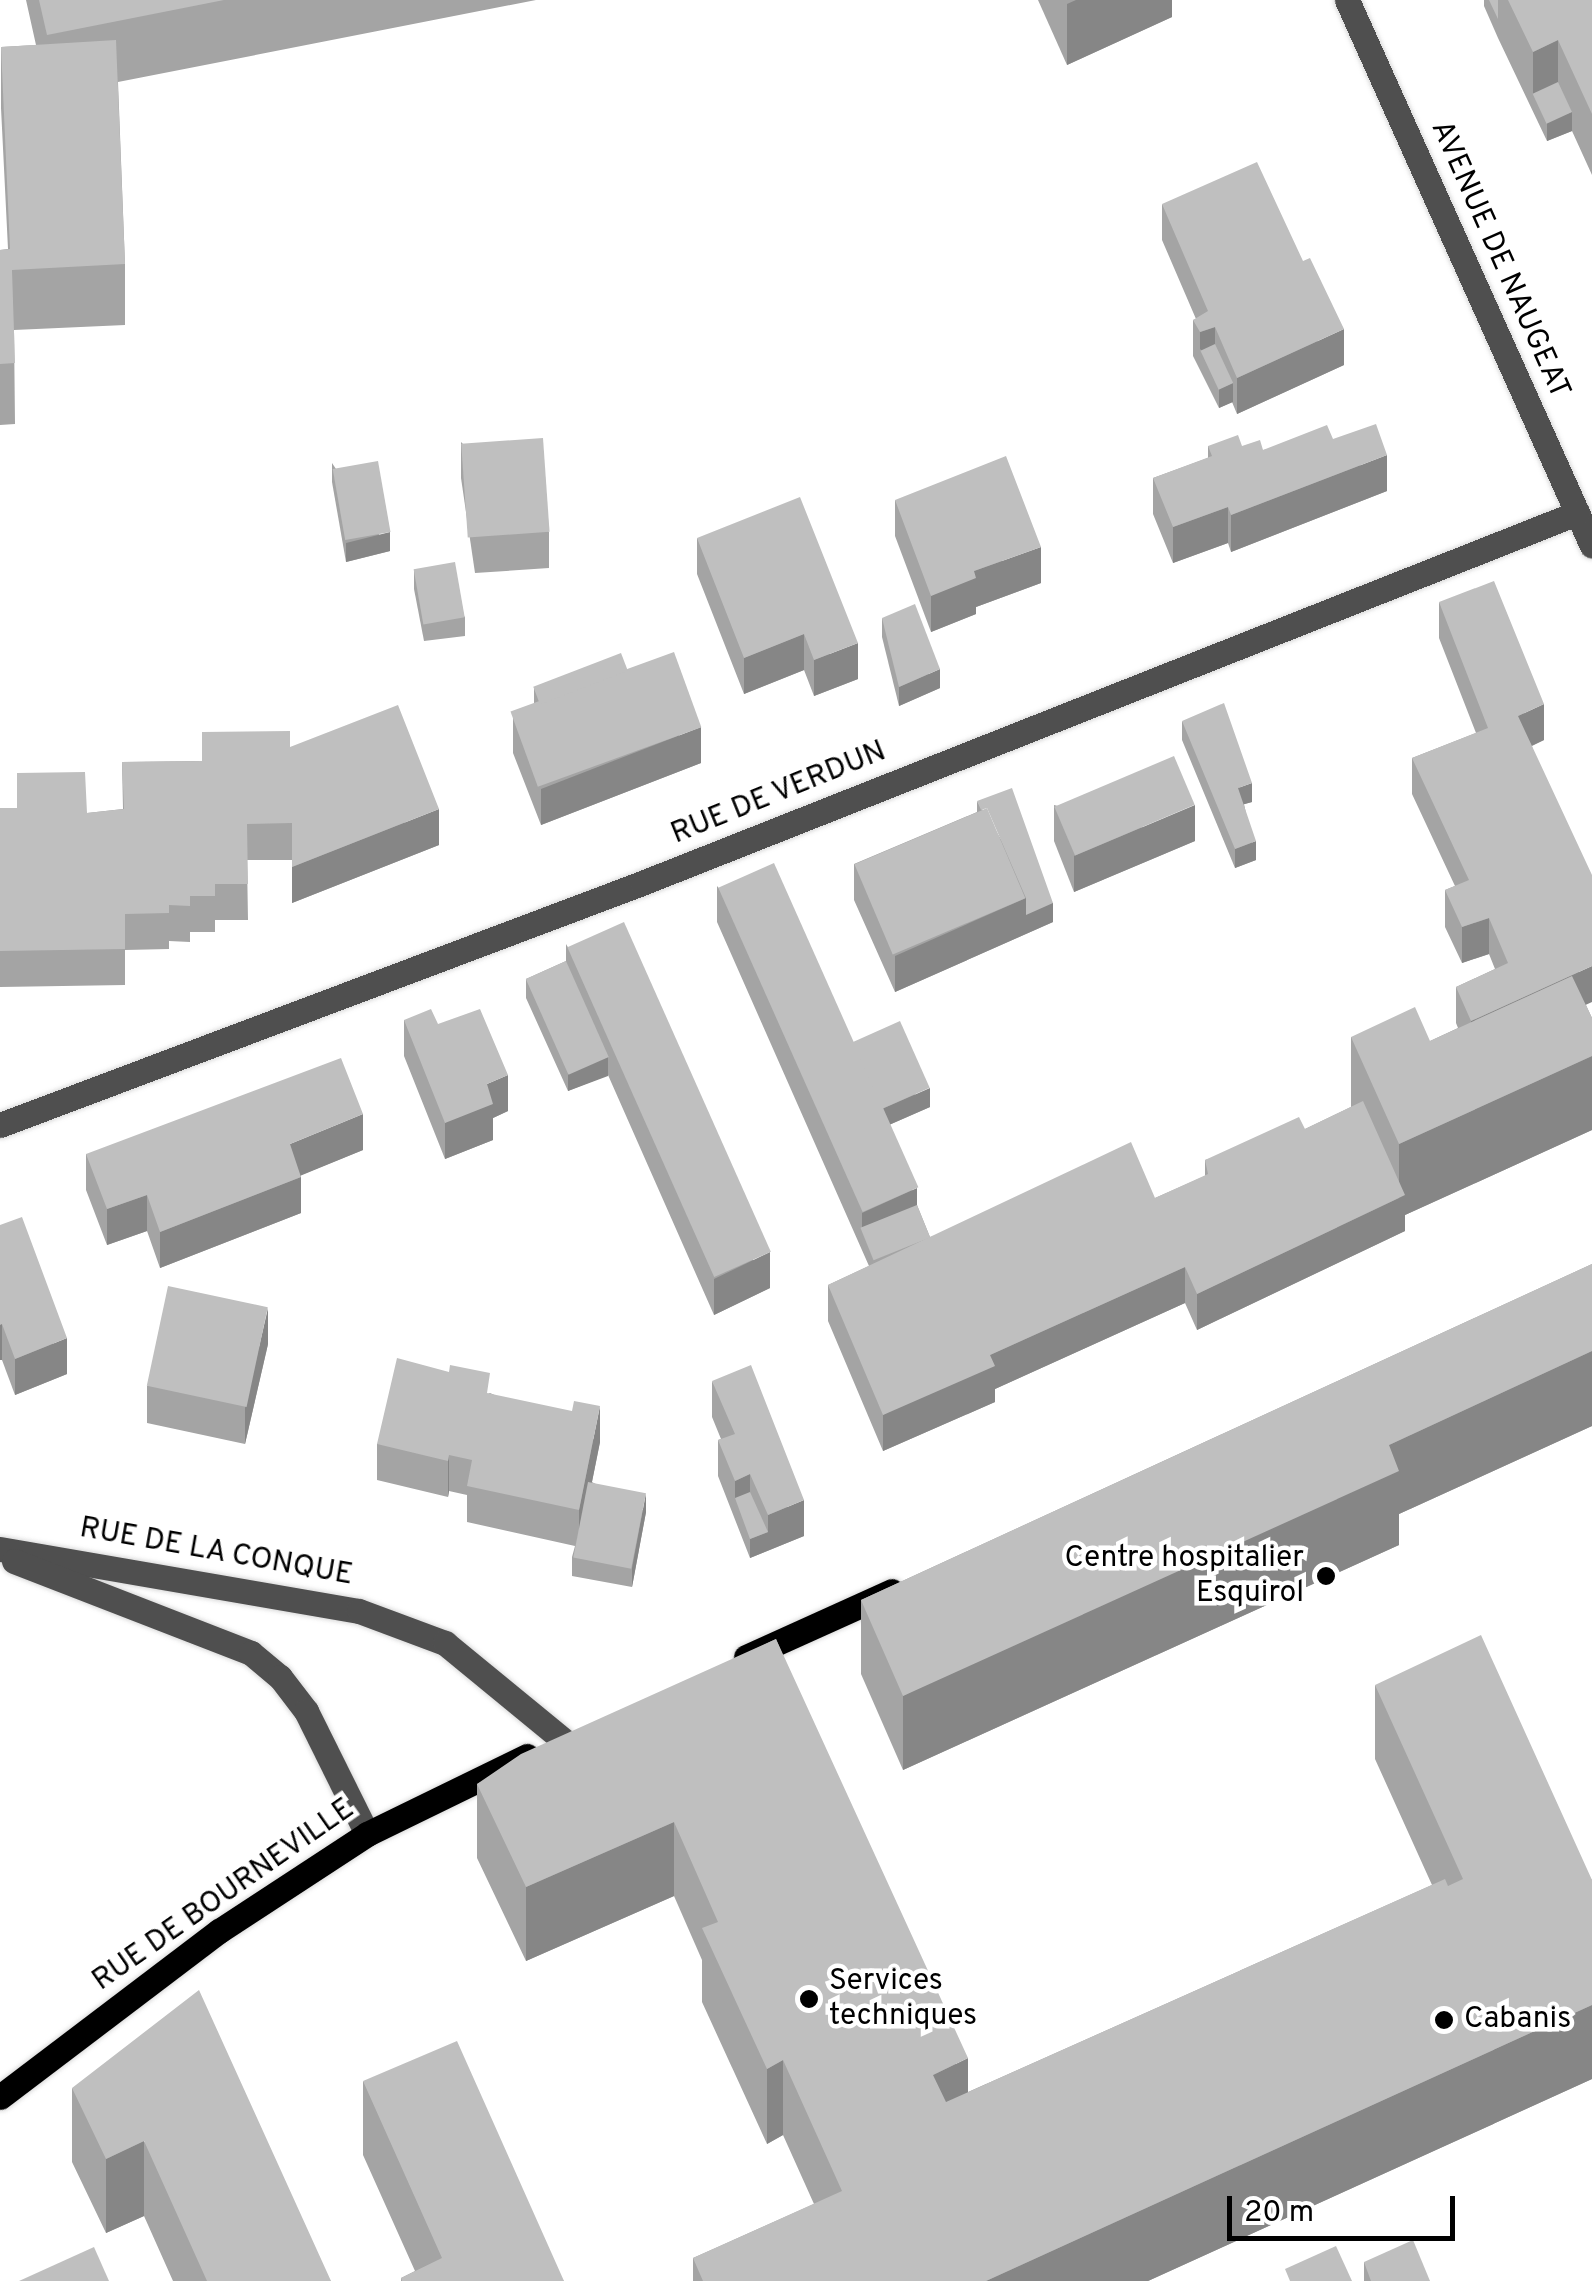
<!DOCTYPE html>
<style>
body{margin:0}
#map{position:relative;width:1592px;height:2281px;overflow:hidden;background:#fff;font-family:Overpass,sans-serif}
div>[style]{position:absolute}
.roads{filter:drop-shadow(0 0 2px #dbdbdb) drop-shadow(0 0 2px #dbdbdb)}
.minor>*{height:25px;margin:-12.5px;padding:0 12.5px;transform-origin:12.5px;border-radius:12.5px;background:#4f4f4f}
.major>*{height:25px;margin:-12.5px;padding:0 12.5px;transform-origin:12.5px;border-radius:12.5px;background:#000}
.wall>*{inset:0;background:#a4a4a4}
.shaded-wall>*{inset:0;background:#868686;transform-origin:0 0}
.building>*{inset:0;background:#bfbfbf;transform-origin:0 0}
.dots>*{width:28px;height:28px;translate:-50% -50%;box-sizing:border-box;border:5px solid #fff;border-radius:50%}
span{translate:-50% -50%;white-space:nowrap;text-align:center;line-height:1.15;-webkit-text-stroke:9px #fff;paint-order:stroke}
.street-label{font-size:30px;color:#000}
.poi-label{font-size:30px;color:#000}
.right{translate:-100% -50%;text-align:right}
.left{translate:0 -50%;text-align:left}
.scale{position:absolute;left:1227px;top:2196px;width:228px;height:45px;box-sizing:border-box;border:5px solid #000;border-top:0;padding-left:12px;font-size:30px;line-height:35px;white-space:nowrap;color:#000;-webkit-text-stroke:8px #fff;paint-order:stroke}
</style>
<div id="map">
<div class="roads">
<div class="minor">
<i style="left:1347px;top:0;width:598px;rotate:65.83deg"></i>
<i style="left:0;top:1125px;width:686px;rotate:-20.65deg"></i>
<i style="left:642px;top:883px;width:1006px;rotate:-21.59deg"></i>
<i style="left:0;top:1549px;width:364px;rotate:9.8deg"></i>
<i style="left:359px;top:1611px;width:92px;rotate:20.4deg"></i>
<i style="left:445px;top:1643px;width:151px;rotate:39.4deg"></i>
<i style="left:14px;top:1561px;width:254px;rotate:21.2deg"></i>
<i style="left:251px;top:1653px;width:38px;rotate:40deg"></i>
<i style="left:280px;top:1677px;width:43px;rotate:52.6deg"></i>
<i style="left:306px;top:1711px;width:137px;rotate:63.6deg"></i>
</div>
<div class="major">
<i style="left:746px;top:1657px;width:160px;rotate:-24.3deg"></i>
<i style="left:0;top:2097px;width:275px;rotate:-37.2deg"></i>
<i style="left:219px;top:1931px;width:177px;rotate:-33.2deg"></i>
<i style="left:367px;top:1834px;width:178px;rotate:-26deg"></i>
</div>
</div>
<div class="wall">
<i style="clip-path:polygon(26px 0,536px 0,118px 82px,125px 264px,125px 325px,14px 330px,15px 424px,0 425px,0 250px,8px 249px,1px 108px,1px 47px,36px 45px)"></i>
<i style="clip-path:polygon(1038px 0,1172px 0,1172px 17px,1067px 65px)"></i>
<i style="clip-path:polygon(1484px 0,1592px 0,1592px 175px,1572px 131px,1547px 141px,1498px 38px,1484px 6px)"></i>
<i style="clip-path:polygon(1162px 204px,1344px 365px,1237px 414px,1232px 402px,1219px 408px,1193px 356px,1193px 320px,1196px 319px,1162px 240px)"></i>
<i style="clip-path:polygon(1333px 439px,1387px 491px,1231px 552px,1228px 543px,1173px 563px,1153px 514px,1153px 478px,1208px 458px,1208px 446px,1242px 446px,1263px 450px)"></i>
<i style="clip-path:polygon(461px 442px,549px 532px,549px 568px,475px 573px,461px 478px)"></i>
<i style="clip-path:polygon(332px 463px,390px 551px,346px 562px,332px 482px)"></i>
<i style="clip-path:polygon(895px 500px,1041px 583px,976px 607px,976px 614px,931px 632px,895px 536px)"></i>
<i style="clip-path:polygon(697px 538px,858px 679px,814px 696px,804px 670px,744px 694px,697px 574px)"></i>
<i style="clip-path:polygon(414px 570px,465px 617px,465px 636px,424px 641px,414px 589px)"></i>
<i style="clip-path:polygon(1439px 602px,1544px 740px,1532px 746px,1586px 1005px,1592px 1018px,1592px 1130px,1405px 1215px,1405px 1231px,1197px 1330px,1185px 1303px,995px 1389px,995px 1402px,883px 1451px,828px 1321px,828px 1285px,869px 1266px,717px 922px,717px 886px,852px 1042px,930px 1107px,889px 1125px,917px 1205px,930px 1237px,1155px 1198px,1205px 1176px,1205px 1160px,1305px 1129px,1351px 1107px,1351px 1037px,1430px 1041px,1458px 1028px,1456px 1023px,1456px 987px,1495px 969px,1489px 954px,1462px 963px,1445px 927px,1445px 890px,1455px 886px,1412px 794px,1412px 758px,1476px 733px,1439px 638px)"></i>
<i style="clip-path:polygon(882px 618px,940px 688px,899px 706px,882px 637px)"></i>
<i style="clip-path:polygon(628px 671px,701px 763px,541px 825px,513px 753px,513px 717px,534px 709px,534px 689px)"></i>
<i style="clip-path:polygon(1182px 721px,1252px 802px,1244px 804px,1256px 860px,1235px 868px,1182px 740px)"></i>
<i style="clip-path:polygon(290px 747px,439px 845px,292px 903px,292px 860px,247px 860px,248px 920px,215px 920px,215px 932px,190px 932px,190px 942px,169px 941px,169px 949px,125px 950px,125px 985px,0 987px,0 808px,87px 813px,123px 809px,122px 762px,202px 761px)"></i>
<i style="clip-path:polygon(977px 801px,1053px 922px,895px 992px,854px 900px,854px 864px,977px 812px)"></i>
<i style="clip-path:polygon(1054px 805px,1195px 841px,1074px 892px,1054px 841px)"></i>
<i style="clip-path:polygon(566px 944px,770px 1288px,714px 1315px,608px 1075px,568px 1091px,526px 998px,526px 979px,566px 961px)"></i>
<i style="clip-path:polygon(404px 1020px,438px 1024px,508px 1111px,493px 1118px,493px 1140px,445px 1159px,404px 1056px)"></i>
<i style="clip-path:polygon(363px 1150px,301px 1175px,301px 1213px,160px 1268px,147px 1231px,107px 1245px,86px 1190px,86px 1154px)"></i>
<i style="clip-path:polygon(0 1225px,67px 1374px,15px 1395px,2px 1360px)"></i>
<i style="clip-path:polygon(1592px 1264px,1592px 1426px,1399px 1514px,1399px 1545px,903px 1770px,861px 1674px,861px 1600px)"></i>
<i style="clip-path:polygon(268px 1344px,245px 1444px,147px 1423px,147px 1386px)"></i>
<i style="clip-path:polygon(712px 1381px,804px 1536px,750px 1558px,718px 1476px,718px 1440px,721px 1439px,712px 1417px)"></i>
<i style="clip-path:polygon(490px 1393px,600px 1442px,592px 1482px,646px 1512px,632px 1587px,572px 1576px,572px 1557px,575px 1546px,467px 1522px,467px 1495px,449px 1491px,448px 1497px,377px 1480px,377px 1444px)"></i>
<i style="clip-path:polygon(776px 1639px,968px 2092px,1432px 1885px,1375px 1759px,1375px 1685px,1592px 1880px,1592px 2079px,1148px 2281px,693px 2281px,693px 2258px,814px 2204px,783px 2135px,767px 2144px,702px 2002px,702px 1960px,674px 1896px,526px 1961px,477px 1858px,477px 1784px)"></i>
<i style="clip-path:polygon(363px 2081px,564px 2281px,401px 2281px,401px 2278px,415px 2271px,363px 2155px)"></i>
<i style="clip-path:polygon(72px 2088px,331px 2281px,173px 2281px,144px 2216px,106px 2233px,72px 2162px)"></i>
<i style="clip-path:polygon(1364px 2262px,1430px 2281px,1364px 2281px)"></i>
</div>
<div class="shaded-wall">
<i style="clip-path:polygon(1076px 0,1172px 0,1172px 17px,1067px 65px,1067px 4px)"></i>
<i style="clip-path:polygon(1558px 40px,1558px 101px,1533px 94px,1533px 52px)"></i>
<i style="clip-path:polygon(1572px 112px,1572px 131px,1547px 141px,1547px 122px)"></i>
<i style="clip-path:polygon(1215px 327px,1215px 363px,1200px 349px,1200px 332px)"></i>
<i style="clip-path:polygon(1344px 329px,1344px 365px,1237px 414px,1237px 378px)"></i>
<i style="clip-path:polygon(1233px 383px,1233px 402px,1219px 408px,1219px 389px)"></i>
<i style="clip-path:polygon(1387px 455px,1387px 491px,1231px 552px,1231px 515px)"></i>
<i style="clip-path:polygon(1228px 507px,1228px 543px,1173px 563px,1173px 527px)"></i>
<i style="clip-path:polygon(390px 532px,390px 551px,346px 562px,346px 543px)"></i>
<i style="clip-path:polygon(1041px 547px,1041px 583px,976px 607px,976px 614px,931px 632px,931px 596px,974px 571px)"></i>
<i style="clip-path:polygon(804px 634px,804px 670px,744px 694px,744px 658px)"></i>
<i style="clip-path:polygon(858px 643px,858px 679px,814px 696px,814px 660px)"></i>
<i style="clip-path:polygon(940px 669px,940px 688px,899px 706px,899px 687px)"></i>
<i style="clip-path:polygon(1544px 704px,1544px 740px,1518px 752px,1518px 716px)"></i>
<i style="clip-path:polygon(701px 727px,701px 763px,541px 825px,541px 789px)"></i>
<i style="clip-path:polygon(1252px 783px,1252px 802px,1238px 806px,1238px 788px)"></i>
<i style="clip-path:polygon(1195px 805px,1195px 841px,1074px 892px,1074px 856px)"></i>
<i style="clip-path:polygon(439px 809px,439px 845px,292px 903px,292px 867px)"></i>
<i style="clip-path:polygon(1256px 841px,1256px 860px,1235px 868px,1235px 849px)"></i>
<i style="clip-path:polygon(1026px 898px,1053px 903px,1053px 922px,895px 992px,895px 956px)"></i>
<i style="clip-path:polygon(1489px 918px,1489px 954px,1462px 963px,1462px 927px)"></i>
<i style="clip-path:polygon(1592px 966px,1592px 1002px,1471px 1057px,1471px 1021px)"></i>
<i style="clip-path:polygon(1592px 1056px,1592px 1130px,1405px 1215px,1405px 1231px,1197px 1330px,1197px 1294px,1399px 1198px,1399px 1144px)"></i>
<i style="clip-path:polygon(608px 1057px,608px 1076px,568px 1091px,568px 1072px)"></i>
<i style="clip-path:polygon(508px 1075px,508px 1111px,493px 1118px,493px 1140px,445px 1159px,445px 1123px,487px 1084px)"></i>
<i style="clip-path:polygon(930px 1088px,930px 1107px,875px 1131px,875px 1112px)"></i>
<i style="clip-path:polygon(363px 1114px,363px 1150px,290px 1180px,290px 1144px)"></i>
<i style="clip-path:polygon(301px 1177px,301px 1213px,160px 1268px,160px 1232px)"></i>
<i style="clip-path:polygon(917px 1188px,917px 1224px,862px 1231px,862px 1213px)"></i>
<i style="clip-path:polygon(147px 1195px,147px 1231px,107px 1245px,107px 1209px)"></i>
<i style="clip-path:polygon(770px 1252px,770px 1288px,714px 1315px,714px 1279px)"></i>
<i style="clip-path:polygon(1185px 1267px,1185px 1303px,995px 1389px,995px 1402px,883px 1451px,883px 1415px,990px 1355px)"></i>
<i style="clip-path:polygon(268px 1308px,268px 1344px,245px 1444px,245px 1408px)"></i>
<i style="left:2px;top:1324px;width:36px;height:2px;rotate:90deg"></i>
<i style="clip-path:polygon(67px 1338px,67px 1374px,15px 1395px,15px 1359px)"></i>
<i style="clip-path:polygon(1592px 1351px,1592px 1426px,1399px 1514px,1399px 1545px,903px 1770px,903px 1696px,1389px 1445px)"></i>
<i style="clip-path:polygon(600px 1406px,600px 1442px,579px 1546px,579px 1510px)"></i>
<i style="clip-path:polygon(449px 1455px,449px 1491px,448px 1497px,448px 1461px)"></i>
<i style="clip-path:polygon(750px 1474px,750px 1511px,735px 1498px,735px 1481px)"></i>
<i style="clip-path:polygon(646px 1493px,646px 1512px,632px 1587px,632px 1568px)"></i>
<i style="clip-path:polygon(804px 1500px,804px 1536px,750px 1558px,750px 1539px,768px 1532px,768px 1515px)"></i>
<i style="clip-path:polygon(674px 1822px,674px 1896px,526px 1961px,526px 1887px)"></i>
<i style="clip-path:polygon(1592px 2005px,1592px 2079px,1148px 2281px,986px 2281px)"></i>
<i style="clip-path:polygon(968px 2058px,968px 2132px,933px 2149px,933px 2075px)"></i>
<i style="clip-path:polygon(783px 2060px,783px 2135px,767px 2144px,767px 2069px)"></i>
<i style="clip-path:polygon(144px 2141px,144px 2216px,106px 2233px,106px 2159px)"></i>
</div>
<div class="building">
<i style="clip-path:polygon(39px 0,224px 0,47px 35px)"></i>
<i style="clip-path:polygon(1489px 0,1498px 0,1498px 19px)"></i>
<i style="clip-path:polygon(1508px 0,1592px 0,1592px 114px,1558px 40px,1533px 52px)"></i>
<i style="clip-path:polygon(116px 40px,125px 264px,12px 270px,15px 363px,0 364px,0 250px,10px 249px,1px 47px)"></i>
<i style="left:1558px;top:82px;width:33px;height:28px;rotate:65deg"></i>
<i style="clip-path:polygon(1257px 162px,1303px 261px,1310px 258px,1344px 329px,1237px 378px,1215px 327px,1200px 332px,1193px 320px,1208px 311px,1162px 204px)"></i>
<i style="left:1215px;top:344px;width:43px;height:16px;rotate:65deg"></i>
<i style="clip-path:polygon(1376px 424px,1387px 455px,1231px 515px,1228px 507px,1173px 527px,1153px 478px,1212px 456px,1208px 446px,1238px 435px,1242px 446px,1260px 440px,1263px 450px,1327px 425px,1333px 439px)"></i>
<i style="left:543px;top:438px;width:94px;height:82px;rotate:86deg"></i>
<i style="clip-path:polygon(1006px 456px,1041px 547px,974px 571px,976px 578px,931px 596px,895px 500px)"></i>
<i style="left:378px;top:461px;width:72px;height:46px;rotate:80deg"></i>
<i style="clip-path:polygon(800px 497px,858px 643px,814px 660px,804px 634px,744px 658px,697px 538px)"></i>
<i style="left:455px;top:562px;width:56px;height:42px;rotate:80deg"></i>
<i style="clip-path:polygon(1494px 581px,1544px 704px,1518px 716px,1592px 875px,1592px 966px,1471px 1021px,1456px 987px,1508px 963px,1489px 918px,1462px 927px,1445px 890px,1469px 880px,1412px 758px,1488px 728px,1439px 602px)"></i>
<i style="clip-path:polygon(915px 604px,940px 669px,899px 687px,882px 618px)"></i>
<i style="left:674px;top:652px;width:80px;height:174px;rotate:70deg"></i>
<i style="left:621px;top:653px;width:19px;height:94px;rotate:69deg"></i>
<i style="clip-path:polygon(1224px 703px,1252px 783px,1238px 788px,1256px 841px,1235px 849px,1182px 721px)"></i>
<i style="clip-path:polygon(398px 705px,439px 809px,292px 867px,292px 823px,247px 824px,248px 884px,215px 884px,215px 896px,190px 896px,190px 906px,169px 905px,169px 913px,125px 914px,125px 949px,0 951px,0 808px,17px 808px,17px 773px,85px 772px,87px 813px,124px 809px,122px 762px,202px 761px,202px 732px,290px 731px,290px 747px)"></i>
<i style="left:1174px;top:756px;width:53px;height:130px;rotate:67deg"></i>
<i style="clip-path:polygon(1012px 788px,1053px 903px,1026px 915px,1026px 898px,987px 808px,981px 810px,977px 801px)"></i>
<i style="left:987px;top:808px;width:98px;height:144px;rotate:67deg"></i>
<i style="left:774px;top:863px;width:355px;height:61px;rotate:66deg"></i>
<i style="left:624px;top:922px;width:361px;height:62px;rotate:66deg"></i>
<i style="left:566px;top:961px;width:105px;height:44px;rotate:66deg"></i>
<i style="clip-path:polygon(1572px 976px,1592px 1018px,1592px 1056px,1399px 1144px,1351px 1037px,1415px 1007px,1430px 1041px)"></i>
<i style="clip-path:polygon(431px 1009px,438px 1024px,480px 1009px,508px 1075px,487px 1084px,493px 1104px,445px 1123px,404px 1020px)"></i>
<i style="left:900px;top:1021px;width:73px;height:52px;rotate:66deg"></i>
<i style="clip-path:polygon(341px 1058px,363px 1114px,290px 1144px,301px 1177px,160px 1232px,147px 1195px,107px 1209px,86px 1154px)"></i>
<i style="clip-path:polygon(1363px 1101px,1405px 1195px,1197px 1294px,1185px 1267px,990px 1355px,995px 1366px,883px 1415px,828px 1285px,1131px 1142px,1155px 1198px,1208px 1174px,1205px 1160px,1299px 1117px,1305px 1129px)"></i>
<i style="left:917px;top:1205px;width:35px;height:61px;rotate:68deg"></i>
<i style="clip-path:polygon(22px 1217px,67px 1338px,15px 1359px,2px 1324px,0 1325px,0 1225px)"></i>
<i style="clip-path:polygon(1592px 1264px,1592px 1351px,1389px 1445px,1399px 1471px,903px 1696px,861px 1600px)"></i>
<i style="left:168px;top:1286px;width:102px;height:102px;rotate:12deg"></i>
<i style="clip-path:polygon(397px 1358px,449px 1372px,450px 1365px,490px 1373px,487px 1393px,572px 1411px,574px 1401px,600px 1406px,579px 1510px,467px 1486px,472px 1460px,449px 1455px,448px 1461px,377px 1444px)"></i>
<i style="clip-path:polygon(751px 1365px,804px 1500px,768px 1515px,750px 1474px,735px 1481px,718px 1440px,735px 1434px,712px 1381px)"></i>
<i style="left:588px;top:1482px;width:59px;height:77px;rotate:11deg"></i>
<i style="clip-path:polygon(750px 1492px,768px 1532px,750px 1539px,735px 1498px)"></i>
<i style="clip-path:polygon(1481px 1635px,1592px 1880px,1592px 2005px,986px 2281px,703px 2281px,693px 2258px,842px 2191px,783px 2060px,767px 2069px,702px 1928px,718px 1922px,674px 1822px,526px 1887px,477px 1784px,521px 1754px,776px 1639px,968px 2058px,933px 2075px,946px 2102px,1445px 1879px,1448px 1886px,1463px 1879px,1375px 1685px)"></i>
<i style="clip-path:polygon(199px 1990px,331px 2281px,207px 2281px,144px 2141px,106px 2159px,72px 2088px)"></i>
<i style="clip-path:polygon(457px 2041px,564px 2281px,402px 2281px,401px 2278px,442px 2258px,363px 2081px)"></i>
<i style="clip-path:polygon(1413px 2240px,1430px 2281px,1371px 2281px,1364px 2262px)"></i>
<i style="clip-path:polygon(1336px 2246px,1352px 2281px,1290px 2281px,1285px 2269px)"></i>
<i style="clip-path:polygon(94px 2247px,109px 2281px,19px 2281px)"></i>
</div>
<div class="dots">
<i style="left:1326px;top:1576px;background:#000"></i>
<i style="left:809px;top:1999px;background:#000"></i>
<i style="left:1444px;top:2020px;background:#000"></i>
</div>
<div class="street-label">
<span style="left:1499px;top:260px;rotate:66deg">AVENUE DE NAUGEAT</span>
<span style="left:779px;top:794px;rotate:-22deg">RUE DE VERDUN</span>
<span style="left:216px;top:1553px;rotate:10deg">RUE DE LA CONQUE</span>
<span style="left:224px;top:1896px;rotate:-35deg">RUE DE BOURNEVILLE</span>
</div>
<div class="poi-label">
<span class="right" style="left:1304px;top:1576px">Centre hospitalier<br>Esquirol</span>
<span class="left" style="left:829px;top:1999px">Services<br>techniques</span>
<span class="left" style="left:1464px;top:2020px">Cabanis</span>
</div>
<div class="scale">20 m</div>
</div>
